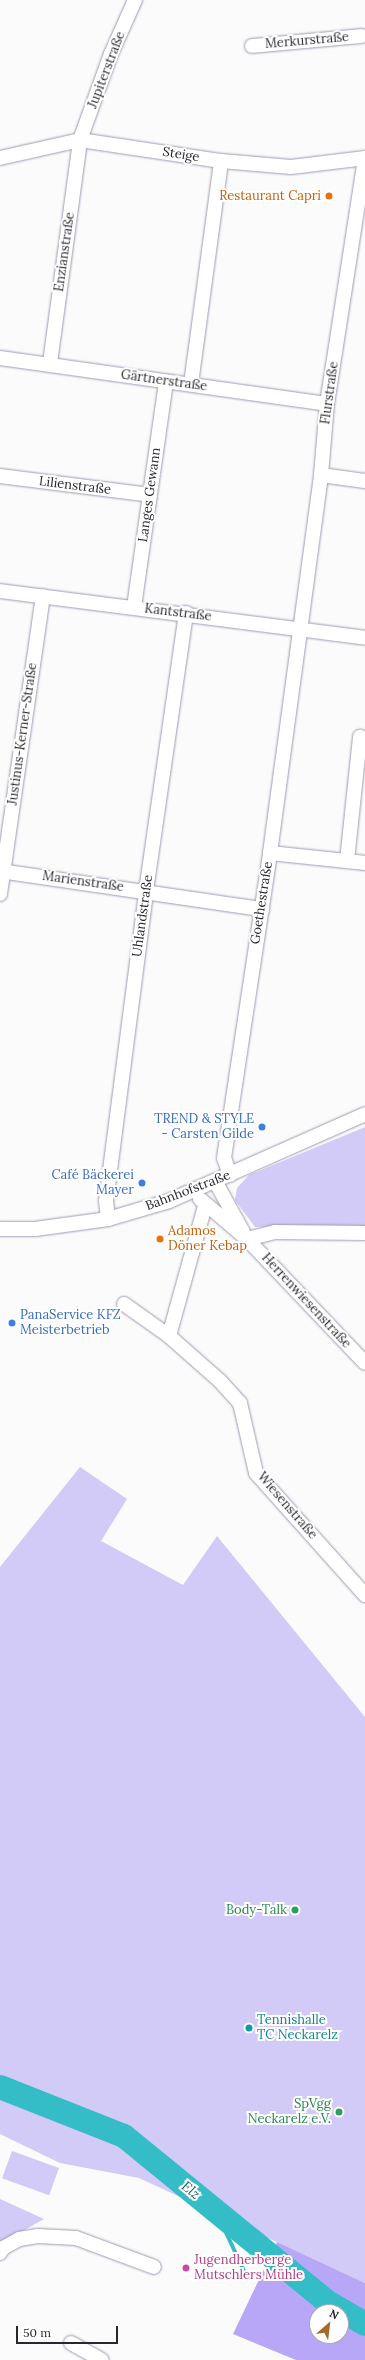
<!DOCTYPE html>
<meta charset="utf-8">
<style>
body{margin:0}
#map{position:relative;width:365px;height:2360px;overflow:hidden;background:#fbfbfb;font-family:Lora,serif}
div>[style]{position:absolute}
.green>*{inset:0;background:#d2caf7;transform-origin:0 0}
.forest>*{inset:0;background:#b8a7f6}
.stream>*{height:4px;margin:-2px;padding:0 2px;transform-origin:2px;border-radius:2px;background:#34bdc6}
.river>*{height:24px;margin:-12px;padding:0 12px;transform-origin:12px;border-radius:12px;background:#34bdc6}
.roads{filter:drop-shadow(0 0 1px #9e9ab3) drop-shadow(0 0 1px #9e9ab3)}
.minor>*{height:14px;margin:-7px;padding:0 7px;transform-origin:7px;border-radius:7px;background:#fff}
.dots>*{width:11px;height:11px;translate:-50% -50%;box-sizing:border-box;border:2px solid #fff;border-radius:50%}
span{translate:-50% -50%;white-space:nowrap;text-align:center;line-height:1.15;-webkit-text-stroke:4px #fff;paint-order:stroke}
.street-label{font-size:13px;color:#282730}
.food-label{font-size:13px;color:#c56008}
.right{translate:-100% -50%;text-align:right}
.left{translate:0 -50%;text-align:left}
.shop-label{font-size:13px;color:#366cbe}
.leisure-label{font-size:13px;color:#27864d}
.culture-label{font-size:13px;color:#0d838f}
.hotel-label{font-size:13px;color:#b23c85}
.water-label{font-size:14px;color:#2a6064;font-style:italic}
.north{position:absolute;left:309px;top:2304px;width:40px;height:40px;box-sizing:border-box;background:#fff;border:1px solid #a9a9ac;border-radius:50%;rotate:28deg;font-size:11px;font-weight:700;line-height:16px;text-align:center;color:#282730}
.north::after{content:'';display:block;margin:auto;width:14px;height:18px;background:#a56b2b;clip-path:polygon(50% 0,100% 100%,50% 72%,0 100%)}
.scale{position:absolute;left:16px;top:2326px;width:102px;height:18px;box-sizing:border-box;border:2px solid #282730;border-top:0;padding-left:5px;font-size:12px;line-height:14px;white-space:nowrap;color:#282730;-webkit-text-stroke:3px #fff;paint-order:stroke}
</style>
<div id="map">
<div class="green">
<i style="clip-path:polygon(365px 1127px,365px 1227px,331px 1225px,255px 1227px,235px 1200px,237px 1188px,249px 1175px)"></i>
<i style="clip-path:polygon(80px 1467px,127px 1499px,101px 1541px,183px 1585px,217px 1536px,365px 1717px,365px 2283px,139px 2178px,60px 2163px,0 2134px,0 1567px)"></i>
<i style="left:12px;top:2151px;width:50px;height:29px;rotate:20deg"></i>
<i style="clip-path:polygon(0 2199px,44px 2219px,0 2244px)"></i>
</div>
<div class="forest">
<i style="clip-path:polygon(evenodd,277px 2242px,365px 2283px,365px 2360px,296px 2360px,233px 2334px,277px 2242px,317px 2312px,341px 2312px,341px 2336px,317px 2336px,317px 2312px)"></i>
</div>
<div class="stream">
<i style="left:216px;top:2211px;width:66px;rotate:65deg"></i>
</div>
<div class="river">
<i style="left:0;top:2087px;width:133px;rotate:21.6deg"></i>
<i style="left:124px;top:2136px;width:261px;rotate:39.2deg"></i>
<i style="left:326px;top:2301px;width:45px;rotate:30.5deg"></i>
</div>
<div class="roads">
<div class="minor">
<i style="left:252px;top:46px;width:110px;rotate:-5.2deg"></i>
<i style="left:0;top:158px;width:82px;rotate:-12.7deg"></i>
<i style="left:80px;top:140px;width:143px;rotate:8.5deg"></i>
<i style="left:221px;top:161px;width:70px;rotate:4.9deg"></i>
<i style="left:291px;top:167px;width:75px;rotate:-6.9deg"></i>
<i style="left:0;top:358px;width:330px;rotate:8deg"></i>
<i style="left:50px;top:363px;width:225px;rotate:-82.3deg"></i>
<i style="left:80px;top:140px;width:91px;rotate:-70.2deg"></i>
<i style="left:111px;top:54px;width:59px;rotate:-66deg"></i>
<i style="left:191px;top:384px;width:225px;rotate:-82.3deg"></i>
<i style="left:321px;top:475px;width:44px;rotate:7.8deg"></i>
<i style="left:0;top:476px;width:151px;rotate:7.2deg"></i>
<i style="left:0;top:591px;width:368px;rotate:7.3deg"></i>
<i style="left:134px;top:607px;width:227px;rotate:-81.9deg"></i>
<i style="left:270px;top:853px;width:96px;rotate:6deg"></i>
<i style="left:347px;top:861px;width:125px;rotate:-84deg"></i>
<i style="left:0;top:871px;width:265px;rotate:8.3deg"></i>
<i style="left:0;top:894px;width:301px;rotate:-81.8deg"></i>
<i style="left:230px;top:1175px;width:18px;rotate:-109deg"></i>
<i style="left:224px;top:1158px;width:308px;rotate:-81.4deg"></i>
<i style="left:270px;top:853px;width:381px;rotate:-82.3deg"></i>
<i style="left:321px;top:475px;width:71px;rotate:-85.2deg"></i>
<i style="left:327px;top:404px;width:249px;rotate:-81.2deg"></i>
<i style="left:215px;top:1181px;width:58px;rotate:61.2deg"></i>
<i style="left:200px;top:1199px;width:62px;rotate:40.4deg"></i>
<i style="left:247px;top:1239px;width:171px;rotate:46.4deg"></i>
<i style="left:205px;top:1206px;width:135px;rotate:105.5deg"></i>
<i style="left:169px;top:1336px;width:68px;rotate:41.4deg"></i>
<i style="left:220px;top:1381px;width:30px;rotate:48deg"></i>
<i style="left:240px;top:1403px;width:72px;rotate:77.1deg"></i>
<i style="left:256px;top:1473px;width:164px;rotate:48.2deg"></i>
<i style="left:108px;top:1219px;width:18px;rotate:-96deg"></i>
<i style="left:106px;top:1201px;width:313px;rotate:-82.6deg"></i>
<i style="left:146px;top:891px;width:281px;rotate:-81.8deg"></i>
<i style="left:0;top:1229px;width:35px"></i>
<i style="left:35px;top:1229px;width:74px;rotate:-7.8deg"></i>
<i style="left:108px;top:1219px;width:64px;rotate:-16.4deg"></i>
<i style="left:169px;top:1201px;width:214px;rotate:-23.9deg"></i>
<i style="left:247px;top:1239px;width:29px;rotate:-14deg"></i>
<i style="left:275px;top:1232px;width:90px;rotate:0.6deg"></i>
<i style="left:124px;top:1304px;width:55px;rotate:35.4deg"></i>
<i style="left:0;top:2253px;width:6px;rotate:-59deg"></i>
<i style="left:3px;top:2248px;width:18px;rotate:-29deg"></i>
<i style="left:19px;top:2239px;width:19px;rotate:-9deg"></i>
<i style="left:38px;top:2236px;width:38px;rotate:3deg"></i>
<i style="left:76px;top:2238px;width:83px;rotate:20.4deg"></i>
<i style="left:71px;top:2343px;width:35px;rotate:29deg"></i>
</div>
</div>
<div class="dots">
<i style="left:329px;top:196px;background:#e8710a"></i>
<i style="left:262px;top:1127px;background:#3f7fe0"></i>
<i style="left:142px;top:1183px;background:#3f7fe0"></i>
<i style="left:160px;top:1239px;background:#e8710a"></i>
<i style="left:12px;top:1323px;background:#3f7fe0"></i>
<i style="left:295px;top:1910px;background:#2e9e5b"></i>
<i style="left:249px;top:2028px;background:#0f9aa8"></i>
<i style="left:339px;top:2112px;background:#2e9e5b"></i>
<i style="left:186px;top:2268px;background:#d1479c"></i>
</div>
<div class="street-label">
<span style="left:307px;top:41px;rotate:-5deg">Merkurstraße</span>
<span style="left:107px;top:70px;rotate:-69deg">Jupiterstraße</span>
<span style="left:181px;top:155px;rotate:9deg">Steige</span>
<span style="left:65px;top:252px;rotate:-82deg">Enzianstraße</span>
<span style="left:164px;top:381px;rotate:8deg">Gärtnerstraße</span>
<span style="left:330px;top:393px;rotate:-82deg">Flurstraße</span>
<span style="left:75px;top:486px;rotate:7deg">Lilienstraße</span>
<span style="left:150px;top:495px;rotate:-82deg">Langes Gewann</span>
<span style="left:178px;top:613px;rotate:7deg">Kantstraße</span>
<span style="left:23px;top:734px;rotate:-82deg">Justinus-Kerner-Straße</span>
<span style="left:83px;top:882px;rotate:8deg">Marienstraße</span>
<span style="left:262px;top:903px;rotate:-81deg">Goethestraße</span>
<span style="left:143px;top:916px;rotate:-82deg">Uhlandstraße</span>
<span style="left:188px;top:1191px;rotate:-21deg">Bahnhofstraße</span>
<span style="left:306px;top:1301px;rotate:47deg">Herrenwiesenstraße</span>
<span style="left:287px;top:1506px;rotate:49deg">Wiesenstraße</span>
</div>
<div class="food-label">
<span class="right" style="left:321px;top:196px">Restaurant Capri</span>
<span class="left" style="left:168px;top:1239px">Adamos<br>Döner Kebap</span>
</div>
<div class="shop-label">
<span class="right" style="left:254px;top:1127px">TREND &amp; STYLE<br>- Carsten Gilde</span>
<span class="right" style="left:134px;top:1183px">Café Bäckerei<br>Mayer</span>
<span class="left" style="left:20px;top:1323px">PanaService KFZ<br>Meisterbetrieb</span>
</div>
<div class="leisure-label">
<span class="right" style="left:287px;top:1910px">Body-Talk</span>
<span class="right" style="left:331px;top:2112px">SpVgg<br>Neckarelz e.V.</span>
</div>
<div class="culture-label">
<span class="left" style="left:257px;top:2028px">Tennishalle<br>TC Neckarelz</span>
</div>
<div class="hotel-label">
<span class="left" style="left:194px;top:2268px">Jugendherberge<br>Mutschlers Mühle</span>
</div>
<div class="water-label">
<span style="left:191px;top:2190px;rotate:39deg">Elz</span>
</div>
<div class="north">N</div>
<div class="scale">50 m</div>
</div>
